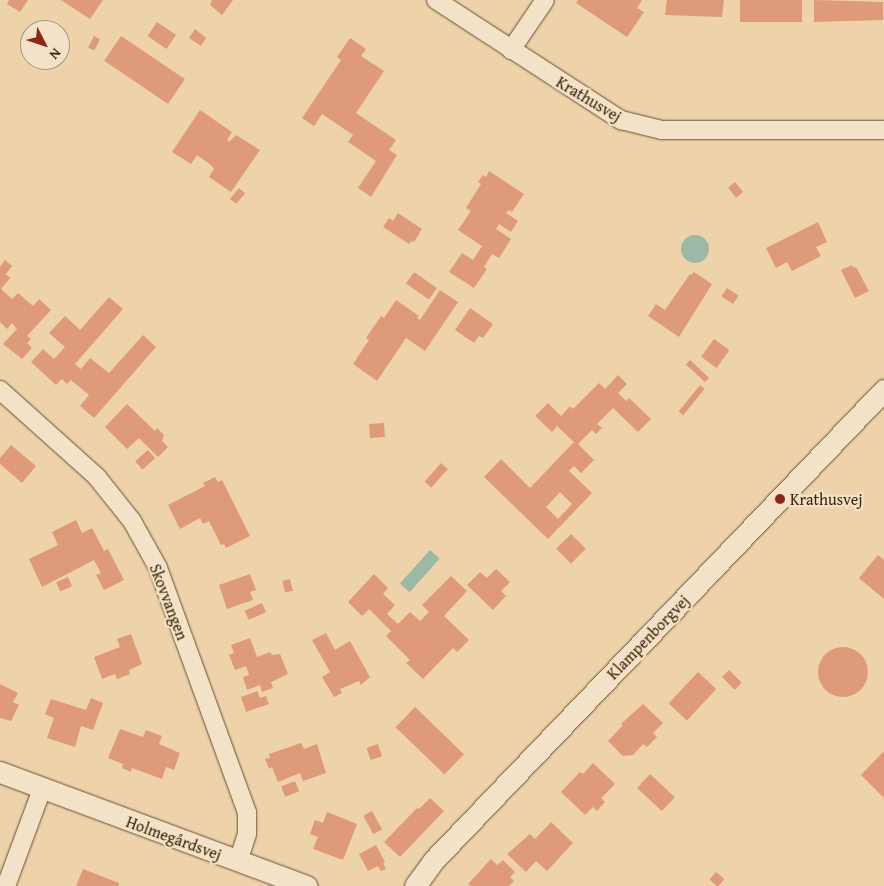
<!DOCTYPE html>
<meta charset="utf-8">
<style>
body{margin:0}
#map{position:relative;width:884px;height:886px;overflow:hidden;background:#eed3aa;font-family:"Gentium Book Plus",serif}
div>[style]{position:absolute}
.water>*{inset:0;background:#9bb9a4;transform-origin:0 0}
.round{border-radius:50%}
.building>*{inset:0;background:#de9a79;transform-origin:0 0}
.roads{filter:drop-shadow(0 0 1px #685130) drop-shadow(0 0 1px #685130)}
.minor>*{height:18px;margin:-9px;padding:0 9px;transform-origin:9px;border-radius:9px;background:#f4e2c8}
.tertiary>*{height:21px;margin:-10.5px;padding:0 10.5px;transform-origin:10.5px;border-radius:10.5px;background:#f4e2c8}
.dots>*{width:14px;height:14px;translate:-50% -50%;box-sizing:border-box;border:2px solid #f4e2c8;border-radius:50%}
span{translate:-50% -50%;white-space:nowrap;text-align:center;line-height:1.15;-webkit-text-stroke:4.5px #f4e2c8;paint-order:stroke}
.street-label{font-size:16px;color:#3c2607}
.poi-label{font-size:16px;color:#3c2607}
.left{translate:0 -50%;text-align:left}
.north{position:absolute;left:20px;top:20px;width:50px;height:50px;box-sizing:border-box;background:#f4e2c8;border:1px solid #aa977b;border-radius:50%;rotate:131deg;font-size:14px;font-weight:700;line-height:20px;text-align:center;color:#3c2607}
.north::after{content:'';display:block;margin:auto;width:18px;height:22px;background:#8f2418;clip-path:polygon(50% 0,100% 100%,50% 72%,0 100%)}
</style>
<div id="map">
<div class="water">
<i class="round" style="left:681px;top:235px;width:28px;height:28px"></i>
<i style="left:430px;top:550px;width:13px;height:45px;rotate:42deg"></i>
</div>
<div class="building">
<i style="clip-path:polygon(9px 0,28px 0,20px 12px,7px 4px)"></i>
<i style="clip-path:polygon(61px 0,103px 0,90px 19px)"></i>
<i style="clip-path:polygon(210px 0,233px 0,222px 15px,210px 5px,212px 1px)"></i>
<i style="clip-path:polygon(578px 0,642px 0,637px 8px,644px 12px,627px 37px,576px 3px)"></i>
<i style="clip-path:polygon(667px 0,724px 0,722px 17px,665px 15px)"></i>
<i style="left:740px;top:0;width:62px;height:22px"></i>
<i style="clip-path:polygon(814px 0,883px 2px,883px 20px,814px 22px)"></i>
<i style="left:157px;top:22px;width:23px;height:17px;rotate:34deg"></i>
<i style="clip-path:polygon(195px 29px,206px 38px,201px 46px,189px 38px)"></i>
<i style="left:94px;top:36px;width:7px;height:13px;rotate:27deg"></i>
<i style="left:121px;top:36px;width:77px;height:30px;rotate:34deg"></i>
<i style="clip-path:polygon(350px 38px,366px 49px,361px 56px,384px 71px,356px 113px,396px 140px,389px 150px,397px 155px,371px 197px,358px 188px,376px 161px,348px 142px,353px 135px,322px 114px,314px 126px,302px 118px,341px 60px,337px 57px)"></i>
<i style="clip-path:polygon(200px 110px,232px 132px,227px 140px,229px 142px,236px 135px,260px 150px,231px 192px,209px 177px,214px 169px,211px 165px,197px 155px,191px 164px,172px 152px)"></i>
<i style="clip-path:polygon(489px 171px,524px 194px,512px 212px,509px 210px,506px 213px,518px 221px,511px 232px,499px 224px,496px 229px,511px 239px,499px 258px,492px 254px,484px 267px,487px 269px,474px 288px,449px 272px,462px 253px,473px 260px,482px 246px,458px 230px,471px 211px,466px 208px,481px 184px,478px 182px,483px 175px,486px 177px)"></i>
<i style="left:735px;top:182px;width:13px;height:9px;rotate:51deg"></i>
<i style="left:239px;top:188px;width:8px;height:14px;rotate:40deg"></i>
<i style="clip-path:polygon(398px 213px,422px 229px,414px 242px,411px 241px,409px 244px,383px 227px,389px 218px,393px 221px)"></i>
<i style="clip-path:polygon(818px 222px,827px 242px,816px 247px,821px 256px,792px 271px,787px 262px,776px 268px,766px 248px)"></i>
<i style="clip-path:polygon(5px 260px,12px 266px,6px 274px,10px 278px,1px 289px,12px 299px,18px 293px,33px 306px,39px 299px,51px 310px,27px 336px,31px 339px,27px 343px,32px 348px,22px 359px,3px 344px,17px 329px,12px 323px,7px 329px,0 322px,0 267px)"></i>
<i style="clip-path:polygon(852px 265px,854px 268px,856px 267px,869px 291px,855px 298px,841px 270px)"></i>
<i style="left:414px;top:272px;width:28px;height:14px;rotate:35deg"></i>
<i style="clip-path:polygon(694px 272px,712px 284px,679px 337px,648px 316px,656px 304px,665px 310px,690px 274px,691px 275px)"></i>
<i style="left:727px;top:288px;width:14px;height:10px;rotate:34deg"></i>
<i style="clip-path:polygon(440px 290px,458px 302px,425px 351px,406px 338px,377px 381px,353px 364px,369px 340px,366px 338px,381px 316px,384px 318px,396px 300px,419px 316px,417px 318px,420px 320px)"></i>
<i style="clip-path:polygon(109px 297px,123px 309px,75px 364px,81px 369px,90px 358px,109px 373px,143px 335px,156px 347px,94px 418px,80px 406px,89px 395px,71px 380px,67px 384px,62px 379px,56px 385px,31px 362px,43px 349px,54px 359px,65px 347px,49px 333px,65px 316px,80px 330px)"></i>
<i style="clip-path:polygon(470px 308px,493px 324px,483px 338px,479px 336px,474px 343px,455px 330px)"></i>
<i style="left:714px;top:339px;width:19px;height:22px;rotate:36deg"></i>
<i style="left:690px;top:360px;width:26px;height:6px;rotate:43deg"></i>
<i style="clip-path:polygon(evenodd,618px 375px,627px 384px,618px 393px,626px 401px,629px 398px,651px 419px,638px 432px,613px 408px,597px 424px,602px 428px,596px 434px,592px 430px,578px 444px,594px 460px,581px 473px,574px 466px,569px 471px,592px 493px,548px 539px,484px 477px,501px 459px,530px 488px,574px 442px,557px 426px,552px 432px,535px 416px,548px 403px,561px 416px,570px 406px,573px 409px,599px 383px,605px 389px,618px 375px,560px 492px,572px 504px,558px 519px,546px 507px,560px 492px)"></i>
<i style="left:700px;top:385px;width:6px;height:34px;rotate:39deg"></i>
<i style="clip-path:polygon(127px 404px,155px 431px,157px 428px,164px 435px,162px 441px,168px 447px,158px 457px,139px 438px,127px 449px,105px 427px)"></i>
<i style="left:384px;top:423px;width:14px;height:15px;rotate:86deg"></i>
<i style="clip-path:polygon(11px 445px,36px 466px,22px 483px,0 464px,0 458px)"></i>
<i style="left:148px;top:450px;width:11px;height:17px;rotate:49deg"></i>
<i style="left:441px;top:463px;width:9px;height:25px;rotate:41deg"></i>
<i style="clip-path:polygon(215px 477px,218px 482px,222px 480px,250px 536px,226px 548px,224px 544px,221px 545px,209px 521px,203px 524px,200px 518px,180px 529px,168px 505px,205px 486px,203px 483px)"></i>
<i style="clip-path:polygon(76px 520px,82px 533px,92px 528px,104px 551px,108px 549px,124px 580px,104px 590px,96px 575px,101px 573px,94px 560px,42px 587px,29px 559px,58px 545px,52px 532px)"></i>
<i style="left:571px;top:534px;width:21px;height:21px;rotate:45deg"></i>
<i style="clip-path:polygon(878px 555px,884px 560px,884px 599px,859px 578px)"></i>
<i style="clip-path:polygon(496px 569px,510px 582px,501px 591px,506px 596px,493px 610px,467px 585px,480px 572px,487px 578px)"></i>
<i style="clip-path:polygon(250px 574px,256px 590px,250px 592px,253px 600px,227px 609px,219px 585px)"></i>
<i style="clip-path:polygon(374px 574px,388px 588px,383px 594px,395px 605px,387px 614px,398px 624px,410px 612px,420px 621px,429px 612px,422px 605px,451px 576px,467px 591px,444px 616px,469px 640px,457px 652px,453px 648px,423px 679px,406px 663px,410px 660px,386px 636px,391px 631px,369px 609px,362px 616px,348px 602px)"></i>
<i style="left:68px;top:577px;width:10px;height:13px;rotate:66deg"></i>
<i style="left:290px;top:579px;width:12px;height:8px;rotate:76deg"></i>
<i style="left:262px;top:603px;width:10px;height:19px;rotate:66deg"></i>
<i style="clip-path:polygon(326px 633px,335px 650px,350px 641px,370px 677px,361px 685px,359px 681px,340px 689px,342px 693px,334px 697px,322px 677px,330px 672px,312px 640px)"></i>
<i style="clip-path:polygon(131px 634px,142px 664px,129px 670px,130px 674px,117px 679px,115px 674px,102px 679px,94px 657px,120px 647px,117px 639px)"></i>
<i style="clip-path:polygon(250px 638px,257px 657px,270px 652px,272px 655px,280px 654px,288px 674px,271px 682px,273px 688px,262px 692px,260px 685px,247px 690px,243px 677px,249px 675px,246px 666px,235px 670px,229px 655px,234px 653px,231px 645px)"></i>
<i class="round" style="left:818px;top:647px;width:50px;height:50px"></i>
<i style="left:729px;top:670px;width:18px;height:10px;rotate:45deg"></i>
<i style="left:698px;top:672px;width:25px;height:43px;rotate:43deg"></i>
<i style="clip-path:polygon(0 684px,18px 693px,13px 702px,19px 705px,11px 721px,0 718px)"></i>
<i style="clip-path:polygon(257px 691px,260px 698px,266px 696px,269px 704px,246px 712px,241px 697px)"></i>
<i style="clip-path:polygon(91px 698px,103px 703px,93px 730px,81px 726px,75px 747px,47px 738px,54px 718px,45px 714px,51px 699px,86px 710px)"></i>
<i style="clip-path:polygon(643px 704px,663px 723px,653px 733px,657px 737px,647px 747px,643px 744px,633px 755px,623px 756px,608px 741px,623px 725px,621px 724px)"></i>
<i style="left:415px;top:707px;width:68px;height:28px;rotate:44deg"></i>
<i style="clip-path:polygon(120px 729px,143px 737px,146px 730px,162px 736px,159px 744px,180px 753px,174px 770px,166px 767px,162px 779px,132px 768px,131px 772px,122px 768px,123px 764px,108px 758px)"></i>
<i style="clip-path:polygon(301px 743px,304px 749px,317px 744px,326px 773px,303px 781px,300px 773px,278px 782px,272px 767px,269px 769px,265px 759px,270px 758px,269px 754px)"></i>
<i style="left:378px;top:744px;width:13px;height:12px;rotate:72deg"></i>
<i style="clip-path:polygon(883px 752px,884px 753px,884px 798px,861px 775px)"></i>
<i style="clip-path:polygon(593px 763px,615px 784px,601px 798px,605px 802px,597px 811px,593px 807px,585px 815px,561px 792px,580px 772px,583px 774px)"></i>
<i style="left:650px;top:774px;width:34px;height:19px;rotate:43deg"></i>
<i style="left:295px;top:781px;width:11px;height:15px;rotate:68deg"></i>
<i style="clip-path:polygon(430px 798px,444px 811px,400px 857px,384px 842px,417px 808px,419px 809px)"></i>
<i style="left:372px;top:811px;width:21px;height:10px;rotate:61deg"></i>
<i style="clip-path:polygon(327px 812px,357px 824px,343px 860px,313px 849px,318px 837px,310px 834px,315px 820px,323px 823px)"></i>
<i style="clip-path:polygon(551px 822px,573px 843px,547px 871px,536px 861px,526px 872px,507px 854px,530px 834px,535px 839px)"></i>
<i style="clip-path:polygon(376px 845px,385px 862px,383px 863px,386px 869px,381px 871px,378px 866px,368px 871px,359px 854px)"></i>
<i style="clip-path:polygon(491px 859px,497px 865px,503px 860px,515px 872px,510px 877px,514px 881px,509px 886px,471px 886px,468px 884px)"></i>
<i style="clip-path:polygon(83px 869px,119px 883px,118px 886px,76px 886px)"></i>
<i style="left:716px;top:872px;width:11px;height:10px;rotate:41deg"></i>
</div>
<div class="roads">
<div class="minor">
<i style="left:436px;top:0;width:221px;rotate:33deg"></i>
<i style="left:621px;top:120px;width:42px;rotate:13.7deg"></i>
<i style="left:662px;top:130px;width:222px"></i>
<i style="left:511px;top:50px;width:60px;rotate:-55.8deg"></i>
<i style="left:0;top:390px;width:129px;rotate:41.9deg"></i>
<i style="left:96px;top:476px;width:58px;rotate:51.3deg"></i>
<i style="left:132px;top:521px;width:54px;rotate:61deg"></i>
<i style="left:158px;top:568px;width:260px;rotate:70deg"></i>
<i style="left:247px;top:812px;width:22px;rotate:90deg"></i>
<i style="left:247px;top:834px;width:29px;rotate:108deg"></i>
<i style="left:6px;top:886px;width:103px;rotate:-69.6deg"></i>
</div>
<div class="tertiary">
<i style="left:0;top:772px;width:327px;rotate:20.4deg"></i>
<i style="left:415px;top:886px;width:32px;rotate:-54deg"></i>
<i style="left:434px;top:860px;width:651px;rotate:-46.25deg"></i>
</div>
</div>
<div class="dots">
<i style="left:780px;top:499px;background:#8f2418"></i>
</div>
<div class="street-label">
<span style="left:589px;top:99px;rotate:31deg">Krathusvej</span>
<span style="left:169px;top:602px;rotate:69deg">Skovvangen</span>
<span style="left:648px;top:637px;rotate:-46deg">Klampenborgvej</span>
<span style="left:174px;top:838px;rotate:20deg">Holmegårdsvej</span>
</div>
<div class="poi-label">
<span class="left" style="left:790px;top:499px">Krathusvej</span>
</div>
<div class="north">N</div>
</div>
